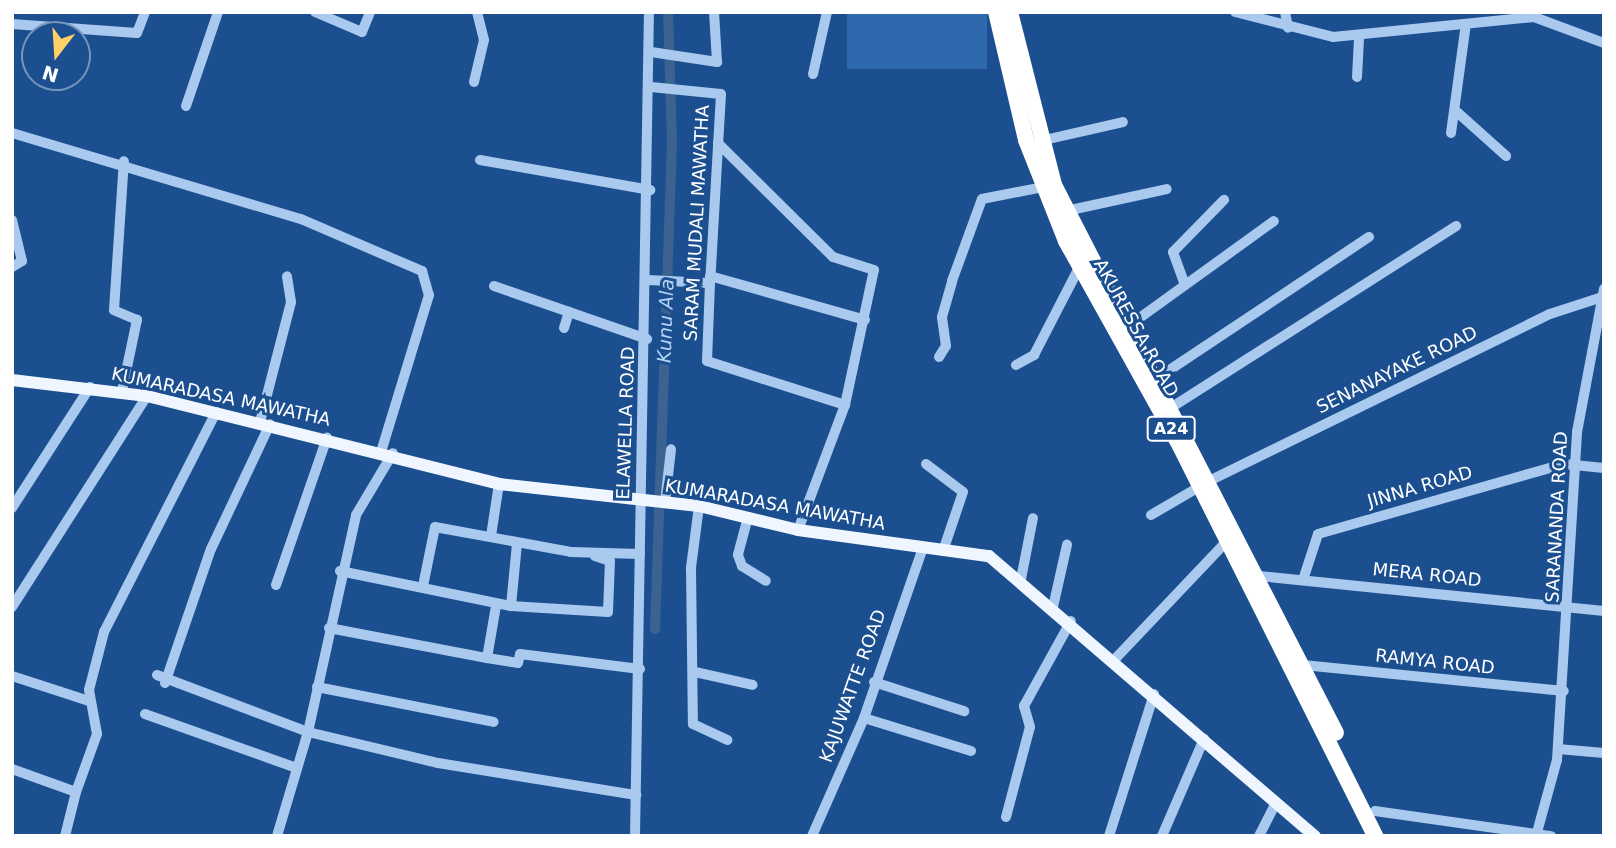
<!DOCTYPE html>
<style>
body{margin:0}
#map{position:relative;width:1616px;height:848px;overflow:hidden;background:#1b4f8f;font-family:"DejaVu Sans",sans-serif}
div>[style]{position:absolute}
.green>*{inset:0;background:#2e69ad;transform-origin:0 0}
.canal>*{height:10px;margin:-5px;padding:0 5px;transform-origin:5px;border-radius:5px;background:#3c6290}
.minor>*{height:10px;margin:-5px;padding:0 5px;transform-origin:5px;border-radius:5px;background:#a9c9ee}
.major>*{height:12px;margin:-6px;padding:0 6px;transform-origin:6px;border-radius:6px;background:#f0f6ff}
.highway>*{height:16px;margin:-8px;padding:0 8px;transform-origin:8px;border-radius:8px;background:#fff}
span{translate:-50% -50%;white-space:nowrap;text-align:center;line-height:1.15;-webkit-text-stroke:6px #1b4f8f;paint-order:stroke}
.shield-label span{padding:2px 5px;background:#1b4f8f;border:2px solid;border-radius:5px;-webkit-text-stroke-width:0}
.shield-label{font-size:16px;color:#fff;font-weight:700}
.street-label{font-size:18px;color:#fff}
.water-label{font-size:19px;color:#b5d3f5;font-style:italic}
.frame{position:absolute;inset:0;border:14px solid #fff;pointer-events:none}
.north{position:absolute;left:21px;top:21px;width:70px;height:70px;box-sizing:border-box;background:#1b4f8f;border:2px solid #7695bc;border-radius:50%;rotate:197deg;font-size:19px;font-weight:700;line-height:28px;text-align:center;color:#fff}
.north::after{content:'';display:block;margin:auto;width:24px;height:32px;background:#ffd166;clip-path:polygon(50% 0,100% 100%,50% 72%,0 100%)}
</style>
<div id="map">
<div class="green">
<i style="left:847px;top:12px;width:140px;height:57px"></i>
</div>
<div class="canal">
<i style="left:655px;top:629px;width:485px;rotate:-88deg"></i>
<i style="left:672px;top:144px;width:132px;rotate:-91.7deg"></i>
</div>
<div class="minor">
<i style="left:315px;top:12px;width:51px;rotate:23.1deg"></i>
<i style="left:362px;top:32px;width:22px;rotate:-68deg"></i>
<i style="left:1235px;top:12px;width:101px;rotate:14.3deg"></i>
<i style="left:1333px;top:37px;width:202px;rotate:-5.7deg"></i>
<i style="left:1534px;top:17px;width:75px;rotate:20.4deg"></i>
<i style="left:1285px;top:12px;width:16px;rotate:79deg"></i>
<i style="left:12px;top:24px;width:125px;rotate:4.1deg"></i>
<i style="left:137px;top:33px;width:22px;rotate:-69deg"></i>
<i style="left:651px;top:52px;width:67px;rotate:8.6deg"></i>
<i style="left:717px;top:62px;width:50px;rotate:-93.4deg"></i>
<i style="left:813px;top:74px;width:64px;rotate:-77.3deg"></i>
<i style="left:1357px;top:77px;width:39px;rotate:-87deg"></i>
<i style="left:474px;top:82px;width:43px;rotate:-76.6deg"></i>
<i style="left:484px;top:40px;width:29px;rotate:-104deg"></i>
<i style="left:651px;top:87px;width:70px;rotate:5.7deg"></i>
<i style="left:721px;top:94px;width:189px;rotate:93.3deg"></i>
<i style="left:710px;top:283px;width:78px;rotate:92.2deg"></i>
<i style="left:707px;top:361px;width:145px;rotate:17.7deg"></i>
<i style="left:845px;top:405px;width:138px;rotate:-77.9deg"></i>
<i style="left:874px;top:270px;width:43px;rotate:-162.4deg"></i>
<i style="left:833px;top:257px;width:162px;rotate:-135.3deg"></i>
<i style="left:186px;top:106px;width:99px;rotate:-71.2deg"></i>
<i style="left:1457px;top:112px;width:66px;rotate:41.9deg"></i>
<i style="left:12px;top:133px;width:302px;rotate:16.6deg"></i>
<i style="left:301px;top:219px;width:132px;rotate:23.3deg"></i>
<i style="left:422px;top:271px;width:25px;rotate:74deg"></i>
<i style="left:429px;top:295px;width:161px;rotate:107deg"></i>
<i style="left:1451px;top:133px;width:110px;rotate:-82.2deg"></i>
<i style="left:1040px;top:141px;width:85px;rotate:-12.9deg"></i>
<i style="left:480px;top:160px;width:173px;rotate:10deg"></i>
<i style="left:1066px;top:211px;width:103px;rotate:-12.3deg"></i>
<i style="left:12px;top:220px;width:42px;rotate:76.3deg"></i>
<i style="left:22px;top:261px;width:12px;rotate:149deg"></i>
<i style="left:710px;top:276px;width:161px;rotate:15.8deg"></i>
<i style="left:648px;top:280px;width:62px;rotate:2.8deg"></i>
<i style="left:1185px;top:285px;width:35px;rotate:-110deg"></i>
<i style="left:1173px;top:252px;width:73px;rotate:-45.6deg"></i>
<i style="left:494px;top:286px;width:162px;rotate:19.1deg"></i>
<i style="left:1127px;top:327px;width:181px;rotate:-35.8deg"></i>
<i style="left:564px;top:328px;width:17px;rotate:-73deg"></i>
<i style="left:939px;top:357px;width:13px;rotate:-58deg"></i>
<i style="left:946px;top:346px;width:29px;rotate:-98deg"></i>
<i style="left:942px;top:317px;width:37px;rotate:-74deg"></i>
<i style="left:952px;top:281px;width:87px;rotate:-69.9deg"></i>
<i style="left:982px;top:199px;width:62px;rotate:-11.1deg"></i>
<i style="left:1016px;top:365px;width:21px;rotate:-29deg"></i>
<i style="left:1034px;top:355px;width:98px;rotate:-62.7deg"></i>
<i style="left:1156px;top:379px;width:256px;rotate:-33.7deg"></i>
<i style="left:122px;top:391px;width:73px;rotate:-78.1deg"></i>
<i style="left:137px;top:320px;width:25px;rotate:-157deg"></i>
<i style="left:114px;top:310px;width:149px;rotate:-86.2deg"></i>
<i style="left:1172px;top:407px;width:337px;rotate:-32.5deg"></i>
<i style="left:260px;top:422px;width:124px;rotate:-75.5deg"></i>
<i style="left:291px;top:302px;width:26px;rotate:-99deg"></i>
<i style="left:926px;top:464px;width:46px;rotate:37.1deg"></i>
<i style="left:963px;top:492px;width:62px;rotate:108.7deg"></i>
<i style="left:1209px;top:481px;width:380px;rotate:-26.1deg"></i>
<i style="left:1550px;top:314px;width:55px;rotate:-18.1deg"></i>
<i style="left:665px;top:502px;width:53px;rotate:-83.5deg"></i>
<i style="left:699px;top:506px;width:63px;rotate:97.4deg"></i>
<i style="left:691px;top:568px;width:156px;rotate:89.3deg"></i>
<i style="left:693px;top:724px;width:38px;rotate:25deg"></i>
<i style="left:12px;top:508px;width:144px;rotate:-57.2deg"></i>
<i style="left:1151px;top:515px;width:56px;rotate:-30.3deg"></i>
<i style="left:748px;top:517px;width:39px;rotate:105deg"></i>
<i style="left:738px;top:555px;width:12px;rotate:70deg"></i>
<i style="left:742px;top:566px;width:28px;rotate:32deg"></i>
<i style="left:798px;top:530px;width:134px;rotate:-69.4deg"></i>
<i style="left:491px;top:536px;width:53px;rotate:-81.3deg"></i>
<i style="left:340px;top:571px;width:175px;rotate:11.6deg"></i>
<i style="left:511px;top:606px;width:62px;rotate:-84.5deg"></i>
<i style="left:1249px;top:575px;width:357px;rotate:5.8deg"></i>
<i style="left:1021px;top:579px;width:62px;rotate:-78.9deg"></i>
<i style="left:1303px;top:580px;width:48px;rotate:-71.9deg"></i>
<i style="left:1318px;top:534px;width:256px;rotate:-15.9deg"></i>
<i style="left:1564px;top:464px;width:40px;rotate:5.7deg"></i>
<i style="left:276px;top:585px;width:156px;rotate:-70.9deg"></i>
<i style="left:423px;top:586px;width:60px;rotate:-78.5deg"></i>
<i style="left:435px;top:527px;width:138px;rotate:10.4deg"></i>
<i style="left:571px;top:552px;width:69px;rotate:1.7deg"></i>
<i style="left:511px;top:606px;width:97px;rotate:3.5deg"></i>
<i style="left:608px;top:612px;width:51px;rotate:-87.8deg"></i>
<i style="left:610px;top:561px;width:16px;rotate:-162deg"></i>
<i style="left:12px;top:607px;width:250px;rotate:-57.4deg"></i>
<i style="left:1053px;top:607px;width:64px;rotate:-77.3deg"></i>
<i style="left:329px;top:628px;width:161px;rotate:10.8deg"></i>
<i style="left:487px;top:658px;width:53px;rotate:-80.2deg"></i>
<i style="left:487px;top:658px;width:31px;rotate:9deg"></i>
<i style="left:518px;top:663px;width:9px;rotate:-77deg"></i>
<i style="left:520px;top:654px;width:121px;rotate:7.1deg"></i>
<i style="left:1115px;top:659px;width:161px;rotate:-46.5deg"></i>
<i style="left:1303px;top:665px;width:262px;rotate:5.7deg"></i>
<i style="left:695px;top:672px;width:59px;rotate:12.6deg"></i>
<i style="left:157px;top:675px;width:161px;rotate:20.7deg"></i>
<i style="left:308px;top:732px;width:134px;rotate:13.4deg"></i>
<i style="left:438px;top:763px;width:201px;rotate:9.2deg"></i>
<i style="left:12px;top:676px;width:81px;rotate:18deg"></i>
<i style="left:874px;top:682px;width:95px;rotate:17.9deg"></i>
<i style="left:165px;top:683px;width:142px;rotate:-71.1deg"></i>
<i style="left:211px;top:549px;width:138px;rotate:-64.7deg"></i>
<i style="left:317px;top:687px;width:180px;rotate:11.2deg"></i>
<i style="left:145px;top:714px;width:161px;rotate:19.6deg"></i>
<i style="left:864px;top:718px;width:112px;rotate:17.1deg"></i>
<i style="left:1558px;top:749px;width:46px;rotate:5deg"></i>
<i style="left:12px;top:769px;width:68px;rotate:19.8deg"></i>
<i style="left:76px;top:792px;width:45px;rotate:104deg"></i>
<i style="left:76px;top:792px;width:62px;rotate:-70.1deg"></i>
<i style="left:97px;top:734px;width:45px;rotate:-100.3deg"></i>
<i style="left:89px;top:690px;width:60px;rotate:-75.5deg"></i>
<i style="left:104px;top:632px;width:247px;rotate:-63deg"></i>
<i style="left:1375px;top:811px;width:178px;rotate:8.1deg"></i>
<i style="left:1006px;top:817px;width:93px;rotate:-75.1deg"></i>
<i style="left:1030px;top:727px;width:22px;rotate:-106deg"></i>
<i style="left:1024px;top:706px;width:97px;rotate:-61.1deg"></i>
<i style="left:277px;top:836px;width:109px;rotate:-73.4deg"></i>
<i style="left:308px;top:732px;width:222px;rotate:-77.5deg"></i>
<i style="left:356px;top:515px;width:72px;rotate:-59.2deg"></i>
<i style="left:635px;top:836px;width:824px;rotate:-89.03deg"></i>
<i style="left:812px;top:836px;width:129px;rotate:-66.2deg"></i>
<i style="left:864px;top:718px;width:180px;rotate:-70.9deg"></i>
<i style="left:1109px;top:836px;width:149px;rotate:-72.4deg"></i>
<i style="left:1162px;top:836px;width:106px;rotate:-66.6deg"></i>
<i style="left:1259px;top:836px;width:37px;rotate:-63deg"></i>
<i style="left:1536px;top:836px;width:79px;rotate:-74.6deg"></i>
<i style="left:1557px;top:760px;width:329px;rotate:-86.5deg"></i>
<i style="left:1577px;top:432px;width:146px;rotate:-79.3deg"></i>
</div>
<div class="major">
<i style="left:12px;top:380px;width:136px;rotate:6.8deg"></i>
<i style="left:147px;top:396px;width:363px;rotate:14deg"></i>
<i style="left:499px;top:484px;width:201px;rotate:6.3deg"></i>
<i style="left:699px;top:506px;width:102px;rotate:13.6deg"></i>
<i style="left:798px;top:530px;width:193px;rotate:7.8deg"></i>
<i style="left:989px;top:556px;width:430px;rotate:40.7deg"></i>
</div>
<div class="highway">
<i style="left:996px;top:12px;width:131px;rotate:76.8deg"></i>
<i style="left:1026px;top:140px;width:109px;rotate:68.4deg"></i>
<i style="left:1066px;top:241px;width:237px;rotate:60.9deg"></i>
<i style="left:1181px;top:448px;width:434px;rotate:63.4deg"></i>
<i style="left:1010px;top:12px;width:179px;rotate:75.7deg"></i>
<i style="left:1054px;top:185px;width:616px;rotate:62.77deg"></i>
</div>
<div class="shield-label">
<span style="left:1171px;top:429px">A24</span>
</div>
<div class="street-label">
<span style="left:697px;top:223px;rotate:-87deg">SARAM MUDALI MAWATHA</span>
<span style="left:1136px;top:328px;rotate:61deg">AKURESSA ROAD</span>
<span style="left:1397px;top:370px;rotate:-26deg">SENANAYAKE ROAD</span>
<span style="left:221px;top:397px;rotate:12deg">KUMARADASA MAWATHA</span>
<span style="left:626px;top:423px;rotate:-88deg">ELAWELLA ROAD</span>
<span style="left:1420px;top:487px;rotate:-16deg">JINNA ROAD</span>
<span style="left:775px;top:505px;rotate:10deg">KUMARADASA MAWATHA</span>
<span style="left:1557px;top:517px;rotate:-87deg">SARANANDA ROAD</span>
<span style="left:1427px;top:575px;rotate:6deg">MERA ROAD</span>
<span style="left:1435px;top:662px;rotate:6deg">RAMYA ROAD</span>
<span style="left:853px;top:686px;rotate:-70deg">KAJUWATTE ROAD</span>
</div>
<div class="water-label">
<span style="left:666px;top:321px;rotate:-88deg">Kunu Ala</span>
</div>
<div class="frame"></div>
<div class="north">N</div>
</div>
